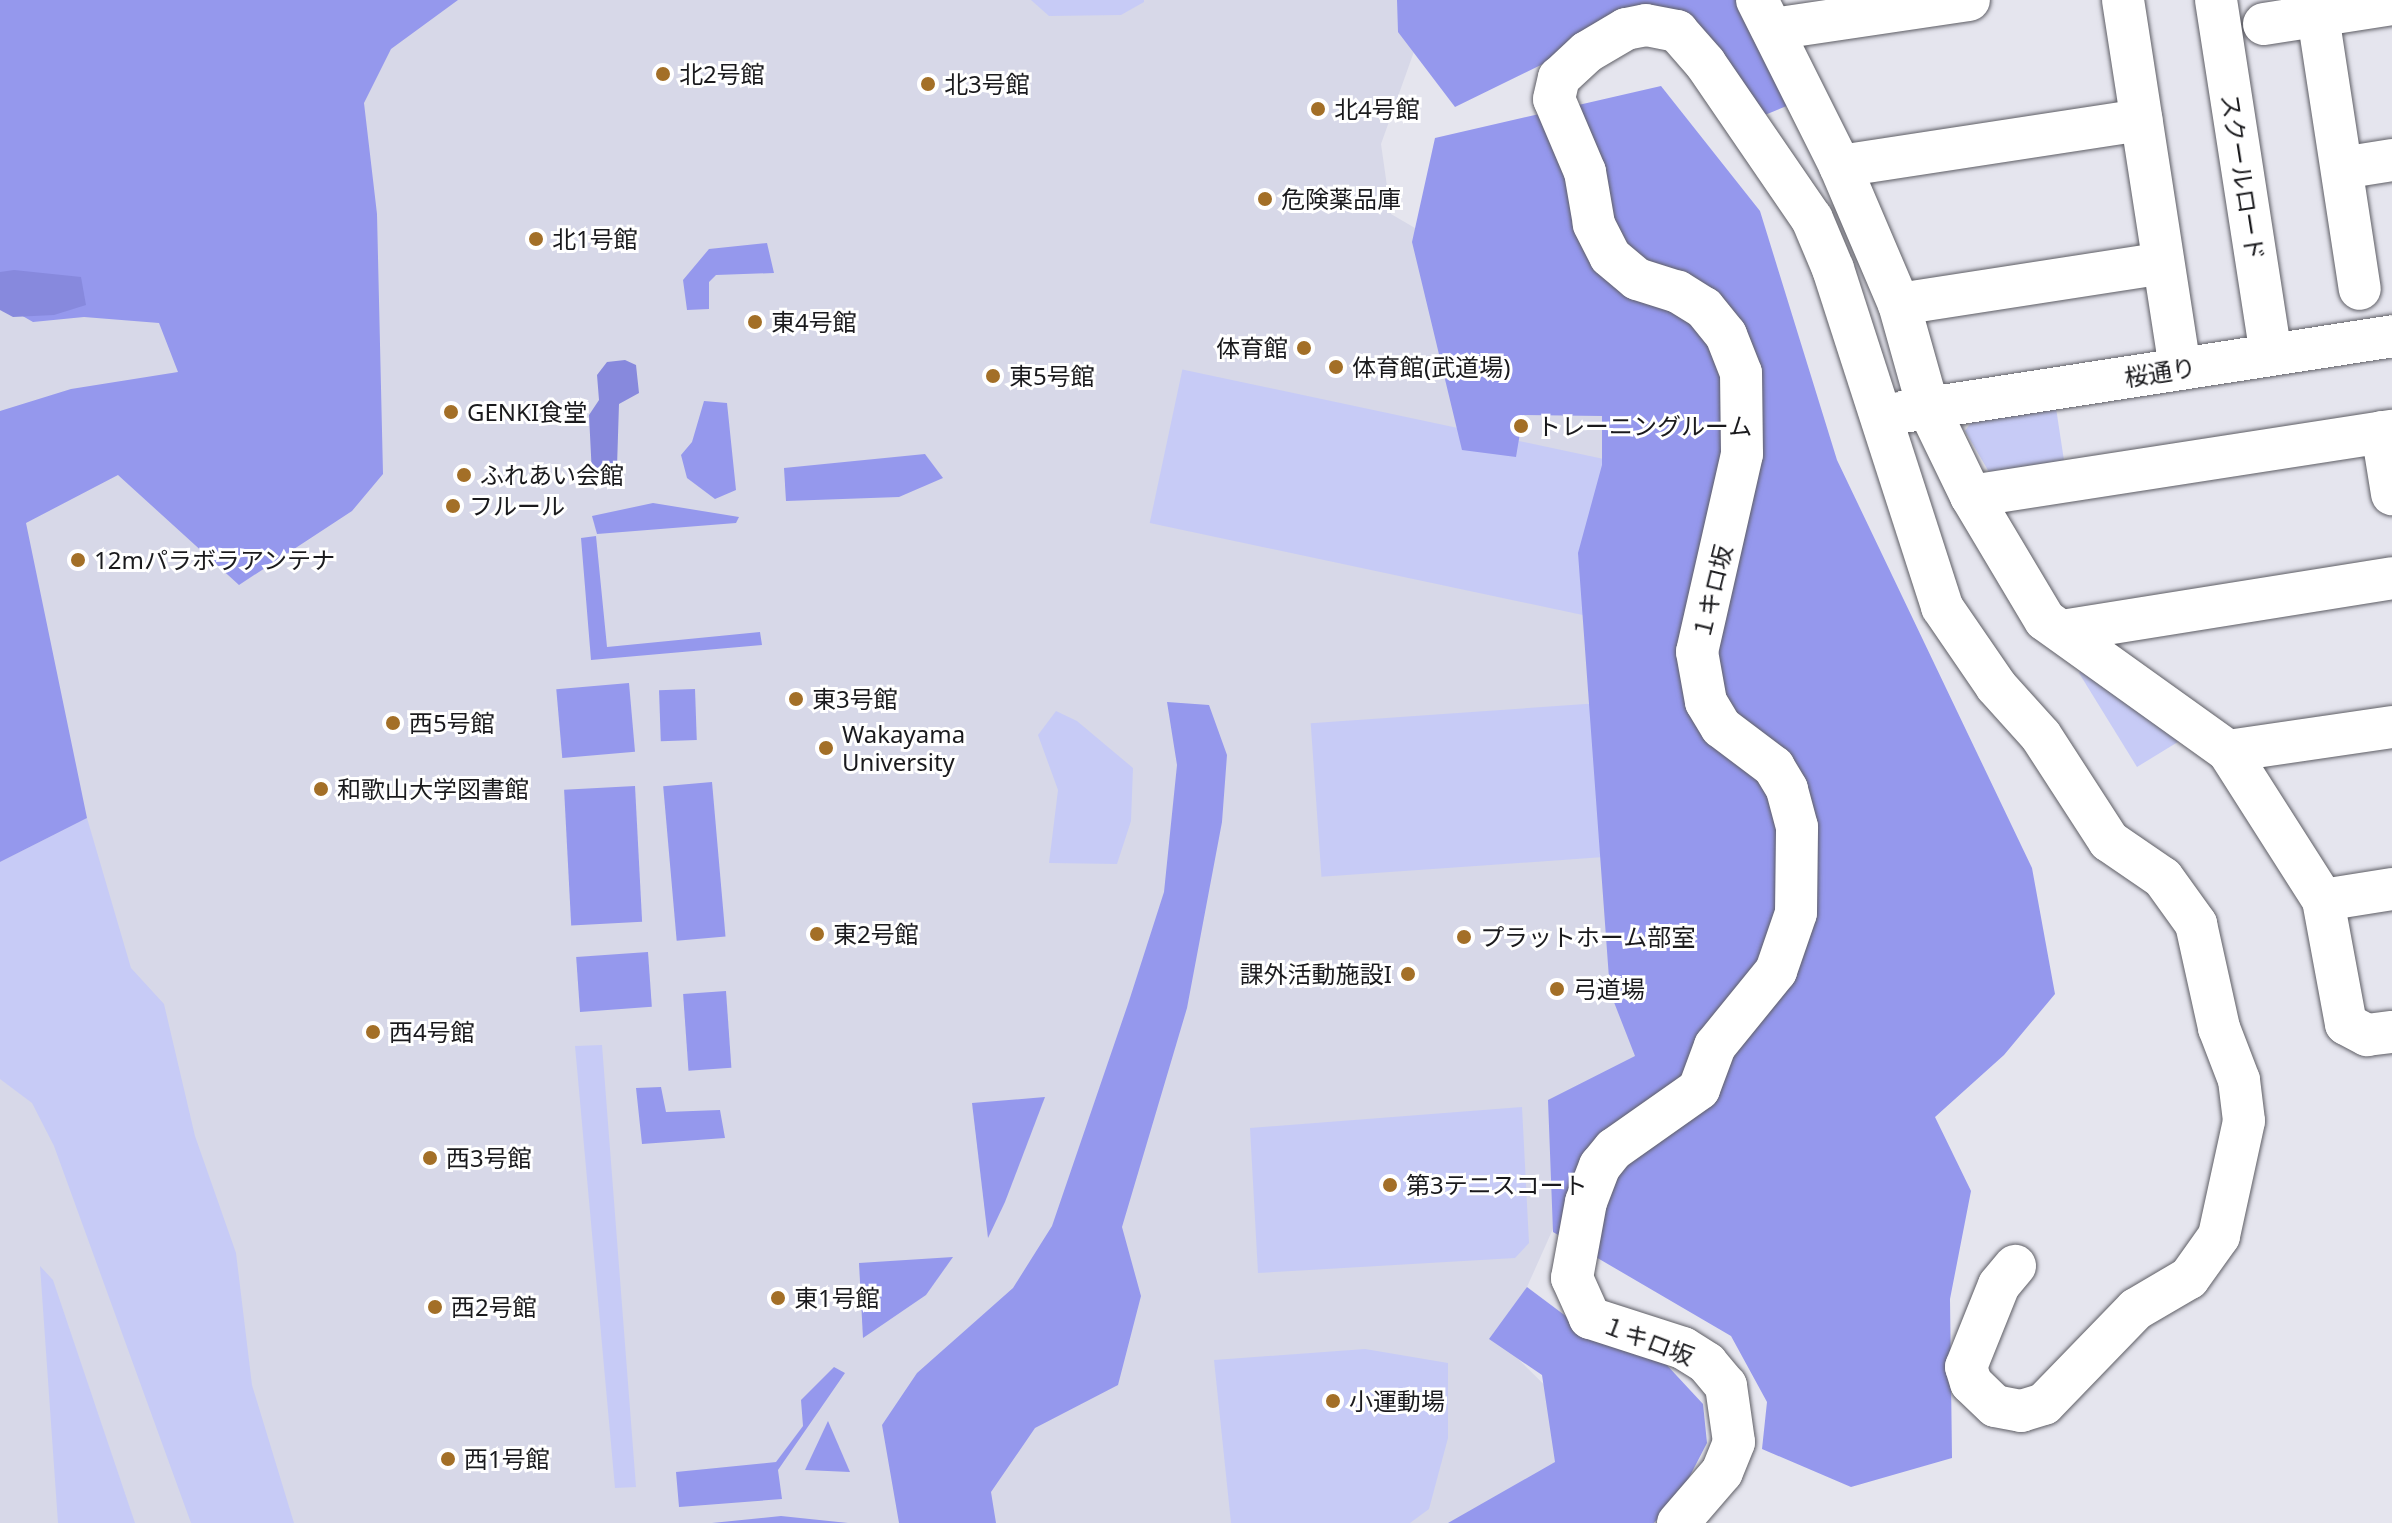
<!DOCTYPE html>
<meta charset="utf-8">
<style>
body{margin:0}
#map{position:relative;width:2392px;height:1523px;overflow:hidden;background:#e5e5ee;font-family:"Noto Sans","Noto Sans JP",sans-serif}
div>[style]{position:absolute}
.built>*{inset:0;background:#d7d8e8}
.green>*{inset:0;background:#c7cbf6;transform-origin:0 0}
.forest>*{inset:0;background:#9598ed;transform-origin:0 0}
.water>*{inset:0;background:#8789dd}
.roads{filter:drop-shadow(0 0 2px #5e5e65) drop-shadow(0 0 2px #5e5e65)}
.minor>*{height:42px;margin:-21px;padding:0 21px;transform-origin:21px;border-radius:21px;background:#fff}
.dots>*{width:22px;height:22px;translate:-50% -50%;box-sizing:border-box;border:4px solid #fff;border-radius:50%}
span{translate:-50% -50%;white-space:nowrap;text-align:center;line-height:1.15;-webkit-text-stroke:6px #fff;paint-order:stroke}
.poi-label{font-size:24px;color:#1a1a1d}
.left{translate:0 -50%;text-align:left}
.right{translate:-100% -50%;text-align:right}
.street-label{font-size:24px;color:#1a1a1d}
</style>
<div id="map">
<div class="built">
<i style="clip-path:polygon(0 0,1424px 0,1426px 18px,1381px 144px,1391px 214px,1439px 242px,1600px 362px,1664px 1052px,1586px 1155px,1527px 1287px,1493px 1334px,1605px 1445px,1608px 1523px,0 1523px)"></i>
</div>
<div class="green">
<i style="clip-path:polygon(1031px 0,1144px 0,1144px 2px,1121px 15px,1049px 16px)"></i>
<i style="clip-path:polygon(2056px 408px,2065px 467px,1999px 477px,1989px 472px,1965px 431px,1972px 421px)"></i>
<i style="left:1646px;top:468px;width:157px;height:474px;rotate:102deg"></i>
<i style="clip-path:polygon(2086px 665px,2186px 737px,2137px 767px,2079px 673px)"></i>
<i style="left:1600px;top:703px;width:154px;height:290px;rotate:86deg"></i>
<i style="clip-path:polygon(1056px 711px,1077px 721px,1133px 768px,1131px 821px,1117px 864px,1049px 863px,1058px 790px,1038px 735px)"></i>
<i style="clip-path:polygon(87px 818px,131px 968px,164px 1004px,195px 1136px,236px 1253px,252px 1385px,294px 1523px,191px 1523px,54px 1146px,32px 1103px,0 1079px,0 862px)"></i>
<i style="clip-path:polygon(602px 1045px,636px 1487px,615px 1488px,575px 1046px)"></i>
<i style="clip-path:polygon(1522px 1107px,1529px 1243px,1515px 1258px,1258px 1273px,1250px 1128px)"></i>
<i style="clip-path:polygon(40px 1266px,53px 1280px,135px 1523px,58px 1523px)"></i>
<i style="clip-path:polygon(1365px 1349px,1448px 1363px,1448px 1438px,1429px 1509px,1410px 1523px,1231px 1523px,1214px 1360px)"></i>
</div>
<div class="forest">
<i style="clip-path:polygon(0 0,458px 0,391px 49px,364px 103px,377px 214px,383px 474px,352px 511px,239px 585px,118px 475px,26px 523px,87px 818px,0 862px,0 411px,71px 389px,178px 372px,159px 323px,84px 317px,33px 322px,0 303px)"></i>
<i style="clip-path:polygon(1397px 0,1739px 0,1789px 105px,1760px 117px,1658px 8px,1455px 107px,1398px 32px)"></i>
<i style="clip-path:polygon(1661px 86px,1760px 211px,1837px 460px,2032px 868px,2055px 994px,2004px 1055px,1935px 1117px,1971px 1191px,1950px 1299px,1952px 1458px,1851px 1487px,1762px 1449px,1767px 1402px,1731px 1336px,1553px 1232px,1548px 1100px,1635px 1056px,1610px 992px,1578px 553px,1602px 465px,1602px 416px,1523px 415px,1516px 457px,1462px 450px,1412px 242px,1435px 138px)"></i>
<i style="clip-path:polygon(767px 243px,774px 273px,716px 275px,709px 282px,709px 309px,687px 310px,683px 280px,709px 249px)"></i>
<i style="clip-path:polygon(704px 401px,727px 403px,736px 490px,715px 499px,687px 478px,681px 455px,692px 442px)"></i>
<i style="clip-path:polygon(925px 454px,943px 478px,899px 497px,786px 501px,784px 468px)"></i>
<i style="clip-path:polygon(653px 503px,739px 517px,736px 523px,597px 534px,592px 516px)"></i>
<i style="clip-path:polygon(596px 536px,607px 647px,760px 632px,762px 645px,591px 660px,581px 538px)"></i>
<i style="left:629px;top:683px;width:69px;height:73px;rotate:85deg"></i>
<i style="left:695px;top:689px;width:51px;height:36px;rotate:88deg"></i>
<i style="clip-path:polygon(1167px 702px,1209px 705px,1227px 755px,1222px 822px,1187px 1008px,1122px 1227px,1141px 1296px,1118px 1385px,1035px 1428px,991px 1492px,996px 1523px,899px 1523px,882px 1425px,917px 1373px,1013px 1288px,1052px 1226px,1129px 1001px,1164px 892px,1177px 765px)"></i>
<i style="left:712px;top:782px;width:155px;height:49px;rotate:85deg"></i>
<i style="left:635px;top:786px;width:136px;height:71px;rotate:87deg"></i>
<i style="left:648px;top:952px;width:55px;height:72px;rotate:86deg"></i>
<i style="left:726px;top:991px;width:77px;height:43px;rotate:86deg"></i>
<i style="clip-path:polygon(661px 1087px,666px 1112px,720px 1110px,725px 1138px,642px 1144px,636px 1088px)"></i>
<i style="clip-path:polygon(1045px 1097px,1005px 1202px,988px 1238px,972px 1103px)"></i>
<i style="clip-path:polygon(953px 1257px,926px 1295px,863px 1338px,859px 1263px)"></i>
<i style="clip-path:polygon(1527px 1287px,1599px 1341px,1664px 1362px,1703px 1404px,1707px 1443px,1681px 1493px,1654px 1523px,1448px 1523px,1555px 1462px,1542px 1375px,1489px 1339px)"></i>
<i style="clip-path:polygon(834px 1367px,845px 1373px,778px 1470px,782px 1499px,679px 1507px,676px 1472px,776px 1462px,803px 1426px,801px 1400px)"></i>
<i style="clip-path:polygon(828px 1421px,850px 1472px,805px 1470px)"></i>
<i style="clip-path:polygon(781px 1516px,848px 1523px,712px 1523px)"></i>
</div>
<div class="water">
<i style="clip-path:polygon(14px 270px,81px 277px,86px 305px,54px 315px,13px 317px,0 310px,0 272px)"></i>
<i style="clip-path:polygon(625px 360px,636px 365px,639px 393px,619px 404px,617px 467px,603px 482px,592px 475px,589px 415px,599px 400px,597px 375px,607px 362px)"></i>
</div>
<div class="roads">
<div class="minor">
<i style="left:1757px;top:0;width:186px;rotate:63.4deg"></i>
<i style="left:1840px;top:166px;width:150px;rotate:66.9deg"></i>
<i style="left:1899px;top:304px;width:107px;rotate:74.3deg"></i>
<i style="left:1928px;top:407px;width:99px;rotate:64.2deg"></i>
<i style="left:1971px;top:496px;width:144px;rotate:59.2deg"></i>
<i style="left:2045px;top:620px;width:225px;rotate:35.6deg"></i>
<i style="left:2228px;top:751px;width:177px;rotate:57.5deg"></i>
<i style="left:2323px;top:900px;width:126px;rotate:79.5deg"></i>
<i style="left:2346px;top:1024px;width:24px;rotate:28deg"></i>
<i style="left:2367px;top:1035px;width:25px;rotate:-7deg"></i>
<i style="left:2123px;top:0;width:373px;rotate:81.2deg"></i>
<i style="left:2216px;top:0;width:358px;rotate:81.2deg"></i>
<i style="left:2318px;top:16px;width:276px;rotate:81.3deg"></i>
<i style="left:2264px;top:24px;width:130px;rotate:-8.9deg"></i>
<i style="left:1773px;top:29px;width:198px;rotate:-8.4deg"></i>
<i style="left:1840px;top:166px;width:305px;rotate:-8.7deg"></i>
<i style="left:2342px;top:168px;width:51px;rotate:-9.1deg"></i>
<i style="left:1899px;top:304px;width:267px;rotate:-8.8deg"></i>
<i style="left:1903px;top:412px;width:495px;rotate:-8.8deg"></i>
<i style="left:2382px;top:432px;width:63px;rotate:80.8deg"></i>
<i style="left:1971px;top:496px;width:426px;rotate:-8.8deg"></i>
<i style="left:2062px;top:631px;width:334px;rotate:-9.1deg"></i>
<i style="left:2228px;top:751px;width:166px;rotate:-8.3deg"></i>
<i style="left:2323px;top:900px;width:70px;rotate:-9.1deg"></i>
<i style="left:1678px;top:1523px;width:67px;rotate:-49.2deg"></i>
<i style="left:1722px;top:1472px;width:32px;rotate:-68deg"></i>
<i style="left:1734px;top:1442px;width:57px;rotate:-98.1deg"></i>
<i style="left:1726px;top:1386px;width:30px;rotate:-130deg"></i>
<i style="left:1707px;top:1363px;width:28px;rotate:-148deg"></i>
<i style="left:1683px;top:1348px;width:98px;rotate:-162.1deg"></i>
<i style="left:1590px;top:1318px;width:44px;rotate:-114.2deg"></i>
<i style="left:1572px;top:1278px;width:77px;rotate:-79.6deg"></i>
<i style="left:1586px;top:1202px;width:39px;rotate:-69deg"></i>
<i style="left:1600px;top:1166px;width:22px;rotate:-51deg"></i>
<i style="left:1614px;top:1149px;width:104px;rotate:-35.2deg"></i>
<i style="left:1699px;top:1089px;width:46px;rotate:-69.6deg"></i>
<i style="left:1715px;top:1046px;width:97px;rotate:-50.9deg"></i>
<i style="left:1776px;top:971px;width:61px;rotate:-71deg"></i>
<i style="left:1796px;top:913px;width:86px;rotate:-89.3deg"></i>
<i style="left:1797px;top:827px;width:39px;rotate:-105deg"></i>
<i style="left:1787px;top:789px;width:26px;rotate:-121deg"></i>
<i style="left:1774px;top:767px;width:66px;rotate:-143deg"></i>
<i style="left:1721px;top:727px;width:29px;rotate:-121deg"></i>
<i style="left:1706px;top:702px;width:51px;rotate:-100.2deg"></i>
<i style="left:1697px;top:652px;width:203px;rotate:-77.2deg"></i>
<i style="left:1742px;top:454px;width:81px;rotate:-90.7deg"></i>
<i style="left:1741px;top:373px;width:41px;rotate:-111.5deg"></i>
<i style="left:1726px;top:335px;width:35px;rotate:-129deg"></i>
<i style="left:1704px;top:308px;width:31px;rotate:-148deg"></i>
<i style="left:1678px;top:292px;width:43px;rotate:-162.4deg"></i>
<i style="left:1637px;top:279px;width:35px;rotate:-140deg"></i>
<i style="left:1610px;top:256px;width:36px;rotate:-117deg"></i>
<i style="left:1594px;top:224px;width:53px;rotate:-99.8deg"></i>
<i style="left:1585px;top:172px;width:79px;rotate:-113deg"></i>
<i style="left:1554px;top:99px;width:22px;rotate:-77deg"></i>
<i style="left:1559px;top:78px;width:38px;rotate:-43deg"></i>
<i style="left:1587px;top:52px;width:45px;rotate:-30.5deg"></i>
<i style="left:1626px;top:29px;width:20px;rotate:-11deg"></i>
<i style="left:1646px;top:25px;width:32px;rotate:11deg"></i>
<i style="left:1677px;top:31px;width:43px;rotate:48.8deg"></i>
<i style="left:1705px;top:63px;width:189px;rotate:55.6deg"></i>
<i style="left:1812px;top:219px;width:54px;rotate:67.2deg"></i>
<i style="left:1833px;top:269px;width:355px;rotate:72.1deg"></i>
<i style="left:1942px;top:607px;width:96px;rotate:55.6deg"></i>
<i style="left:1996px;top:686px;width:67px;rotate:48deg"></i>
<i style="left:2041px;top:736px;width:125px;rotate:57.1deg"></i>
<i style="left:2109px;top:841px;width:65px;rotate:34.4deg"></i>
<i style="left:2163px;top:878px;width:57px;rotate:54.3deg"></i>
<i style="left:2196px;top:924px;width:107px;rotate:77.5deg"></i>
<i style="left:2219px;top:1028px;width:56px;rotate:69deg"></i>
<i style="left:2239px;top:1080px;width:41px;rotate:83deg"></i>
<i style="left:2244px;top:1121px;width:118px;rotate:102.3deg"></i>
<i style="left:2219px;top:1236px;width:52px;rotate:125.5deg"></i>
<i style="left:2189px;top:1278px;width:61px;rotate:149.7deg"></i>
<i style="left:2136px;top:1309px;width:132px;rotate:134.1deg"></i>
<i style="left:2044px;top:1404px;width:24px;rotate:163deg"></i>
<i style="left:2021px;top:1411px;width:26px;rotate:-169deg"></i>
<i style="left:1995px;top:1406px;width:33px;rotate:-136deg"></i>
<i style="left:1971px;top:1383px;width:17px;rotate:-107deg"></i>
<i style="left:1966px;top:1367px;width:88px;rotate:-68.1deg"></i>
<i style="left:1999px;top:1285px;width:25px;rotate:-50deg"></i>
</div>
</div>
<div class="dots">
<i style="left:663px;top:74px;background:#a36f27"></i>
<i style="left:928px;top:84px;background:#a36f27"></i>
<i style="left:1318px;top:109px;background:#a36f27"></i>
<i style="left:1265px;top:199px;background:#a36f27"></i>
<i style="left:536px;top:239px;background:#a36f27"></i>
<i style="left:755px;top:322px;background:#a36f27"></i>
<i style="left:1304px;top:348px;background:#a36f27"></i>
<i style="left:1336px;top:367px;background:#a36f27"></i>
<i style="left:993px;top:376px;background:#a36f27"></i>
<i style="left:451px;top:412px;background:#a36f27"></i>
<i style="left:1521px;top:426px;background:#a36f27"></i>
<i style="left:464px;top:475px;background:#a36f27"></i>
<i style="left:453px;top:506px;background:#a36f27"></i>
<i style="left:78px;top:560px;background:#a36f27"></i>
<i style="left:796px;top:699px;background:#a36f27"></i>
<i style="left:393px;top:723px;background:#a36f27"></i>
<i style="left:826px;top:748px;background:#a36f27"></i>
<i style="left:321px;top:789px;background:#a36f27"></i>
<i style="left:817px;top:934px;background:#a36f27"></i>
<i style="left:1464px;top:937px;background:#a36f27"></i>
<i style="left:1408px;top:974px;background:#a36f27"></i>
<i style="left:1557px;top:989px;background:#a36f27"></i>
<i style="left:373px;top:1032px;background:#a36f27"></i>
<i style="left:430px;top:1158px;background:#a36f27"></i>
<i style="left:1390px;top:1185px;background:#a36f27"></i>
<i style="left:778px;top:1298px;background:#a36f27"></i>
<i style="left:435px;top:1307px;background:#a36f27"></i>
<i style="left:1333px;top:1401px;background:#a36f27"></i>
<i style="left:448px;top:1459px;background:#a36f27"></i>
</div>
<div class="poi-label">
<span class="left" style="left:679px;top:74px">北2号館</span>
<span class="left" style="left:944px;top:84px">北3号館</span>
<span class="left" style="left:1334px;top:109px">北4号館</span>
<span class="left" style="left:1281px;top:199px">危険薬品庫</span>
<span class="left" style="left:552px;top:239px">北1号館</span>
<span class="left" style="left:771px;top:322px">東4号館</span>
<span class="right" style="left:1288px;top:348px">体育館</span>
<span class="left" style="left:1352px;top:367px">体育館(武道場)</span>
<span class="left" style="left:1009px;top:376px">東5号館</span>
<span class="left" style="left:467px;top:412px">GENKI食堂</span>
<span class="left" style="left:1537px;top:426px">トレーニングルーム</span>
<span class="left" style="left:480px;top:475px">ふれあい会館</span>
<span class="left" style="left:469px;top:506px">フルール</span>
<span class="left" style="left:94px;top:560px">12mパラボラアンテナ</span>
<span class="left" style="left:812px;top:699px">東3号館</span>
<span class="left" style="left:409px;top:723px">西5号館</span>
<span class="left" style="left:842px;top:748px">Wakayama<br>University</span>
<span class="left" style="left:337px;top:789px">和歌山大学図書館</span>
<span class="left" style="left:833px;top:934px">東2号館</span>
<span class="left" style="left:1480px;top:937px">プラットホーム部室</span>
<span class="right" style="left:1392px;top:974px">課外活動施設I</span>
<span class="left" style="left:1573px;top:989px">弓道場</span>
<span class="left" style="left:389px;top:1032px">西4号館</span>
<span class="left" style="left:446px;top:1158px">西3号館</span>
<span class="left" style="left:1406px;top:1185px">第3テニスコート</span>
<span class="left" style="left:794px;top:1298px">東1号館</span>
<span class="left" style="left:451px;top:1307px">西2号館</span>
<span class="left" style="left:1349px;top:1401px">小運動場</span>
<span class="left" style="left:464px;top:1459px">西1号館</span>
</div>
<div class="street-label">
<span style="left:2243px;top:177px;rotate:81deg">スクールロード</span>
<span style="left:2160px;top:372px;rotate:-9deg">桜通り</span>
<span style="left:1712px;top:592px;rotate:-76deg">１キロ坂</span>
<span style="left:1648px;top:1340px;rotate:21deg">１キロ坂</span>
</div>
</div>
